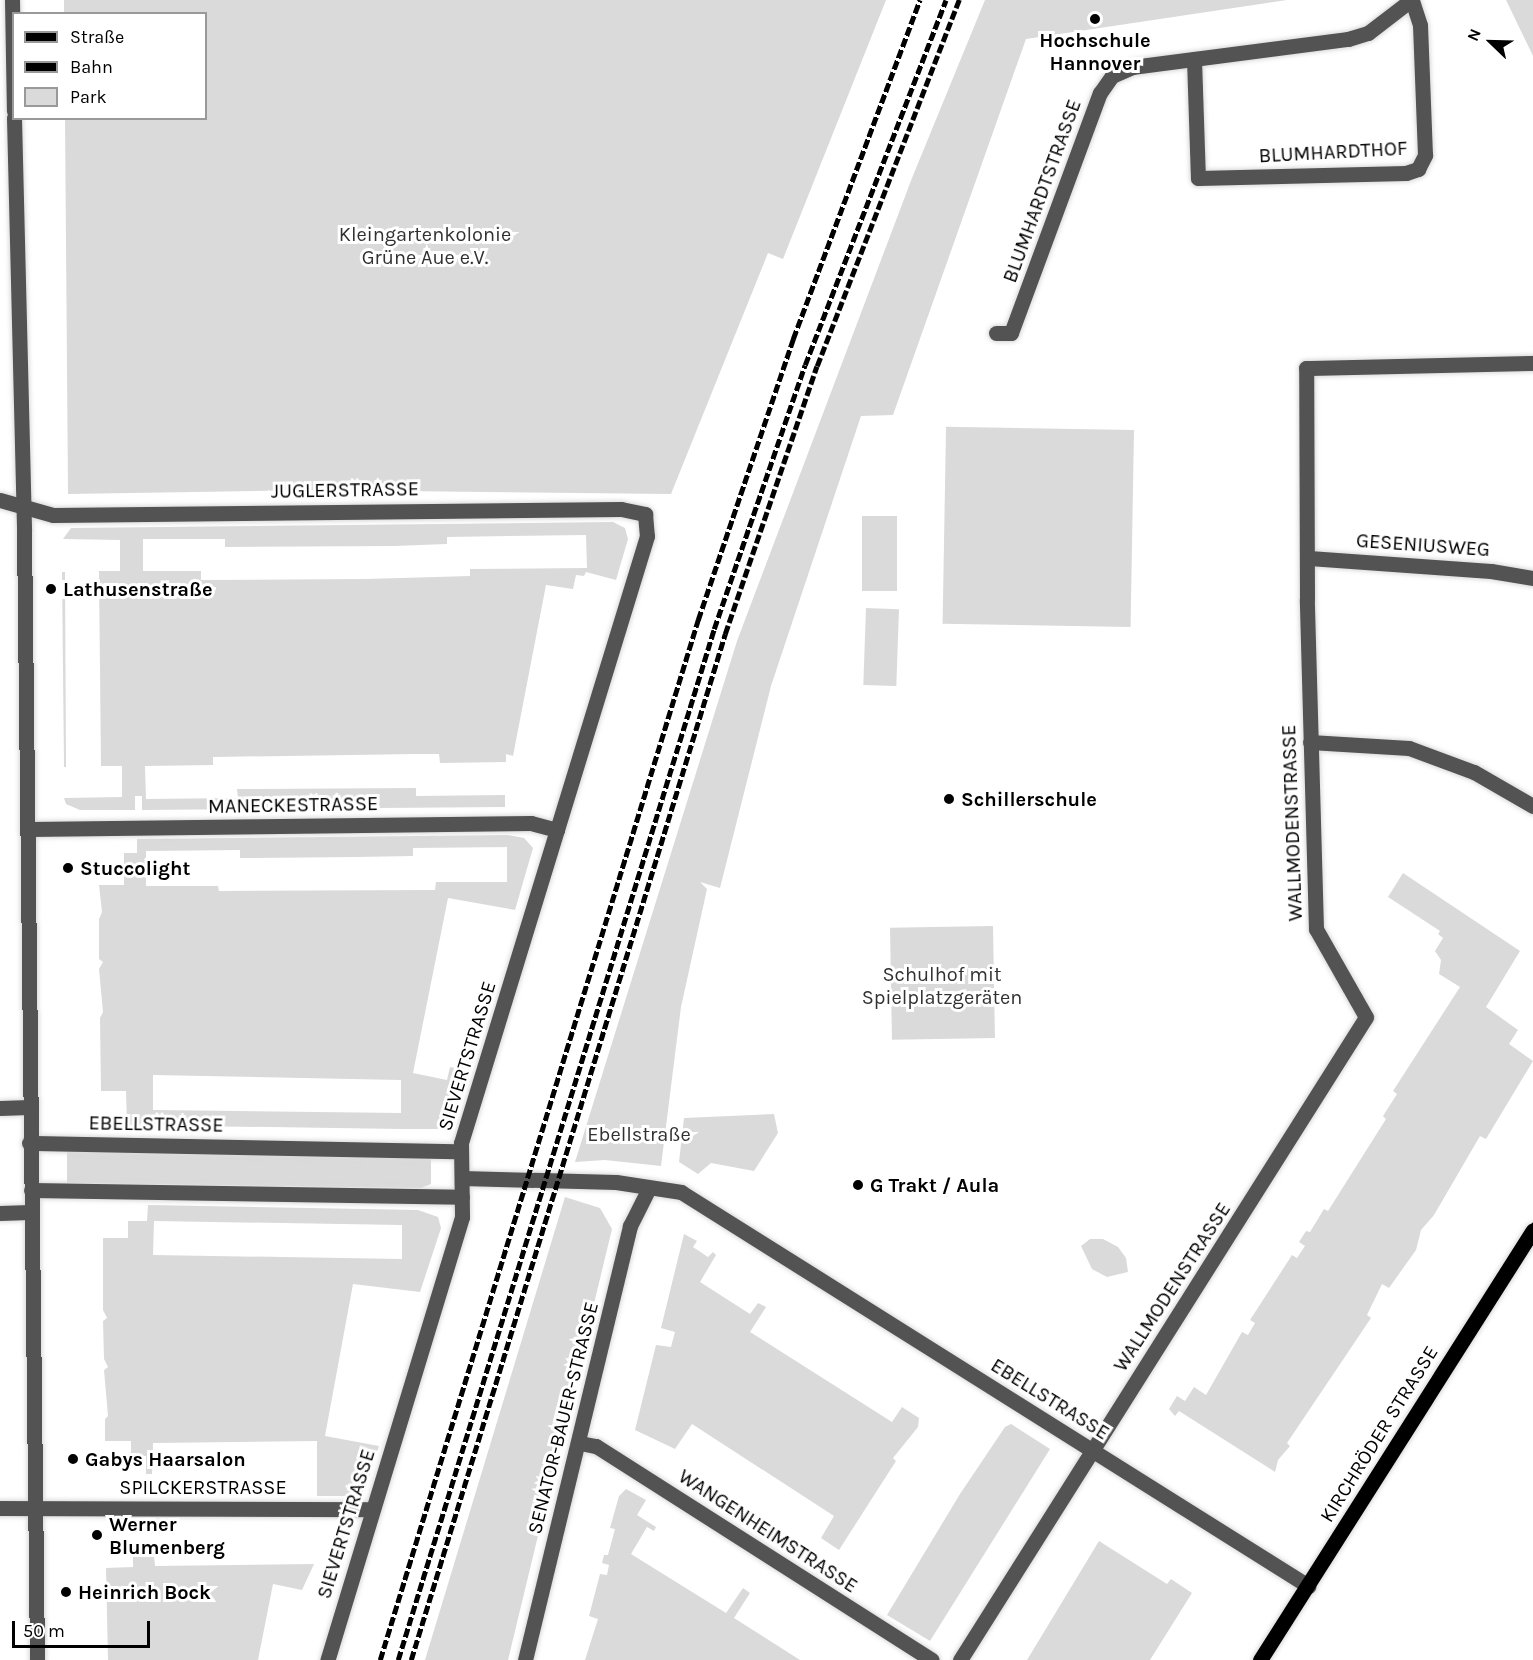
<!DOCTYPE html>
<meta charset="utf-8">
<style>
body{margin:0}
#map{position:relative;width:1533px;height:1660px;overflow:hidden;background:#fff;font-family:Karla,sans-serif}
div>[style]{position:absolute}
.green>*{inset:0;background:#dadada;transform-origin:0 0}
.roads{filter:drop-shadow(0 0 2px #dbdbdb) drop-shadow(0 0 2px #dbdbdb)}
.minor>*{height:15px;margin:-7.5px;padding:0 7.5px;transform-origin:7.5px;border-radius:7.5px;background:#535353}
.major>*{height:15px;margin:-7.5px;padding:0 7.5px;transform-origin:7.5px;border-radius:7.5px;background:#000}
.tram>*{height:1.5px;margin:-0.75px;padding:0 0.75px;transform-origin:0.75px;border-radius:0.75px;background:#000}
.rail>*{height:4.5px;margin-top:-2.25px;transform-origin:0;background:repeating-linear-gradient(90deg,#000 0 9px,transparent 0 12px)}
.dots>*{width:16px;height:16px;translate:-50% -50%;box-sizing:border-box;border:3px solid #fff;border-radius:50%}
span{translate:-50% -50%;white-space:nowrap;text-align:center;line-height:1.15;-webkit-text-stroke:6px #fff;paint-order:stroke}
.poi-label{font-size:20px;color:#000;font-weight:700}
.left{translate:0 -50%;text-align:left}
.street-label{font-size:20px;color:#000}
.park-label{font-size:20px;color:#313131}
.legend{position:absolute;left:12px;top:12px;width:195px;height:108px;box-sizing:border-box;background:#fff;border:2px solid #999;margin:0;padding:8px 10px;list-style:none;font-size:18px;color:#000}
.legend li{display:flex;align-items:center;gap:12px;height:30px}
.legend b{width:30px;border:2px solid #999}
.north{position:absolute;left:1461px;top:12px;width:60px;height:60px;-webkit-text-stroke:4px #fff;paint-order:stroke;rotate:293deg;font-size:16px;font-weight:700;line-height:24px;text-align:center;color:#000}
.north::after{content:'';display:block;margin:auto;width:21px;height:27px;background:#000;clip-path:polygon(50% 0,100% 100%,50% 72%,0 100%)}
.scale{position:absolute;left:12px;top:1621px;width:138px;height:27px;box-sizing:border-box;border:3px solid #000;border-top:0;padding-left:8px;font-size:18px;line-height:21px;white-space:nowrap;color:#000;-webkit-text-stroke:4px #fff;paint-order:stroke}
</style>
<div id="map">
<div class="green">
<i style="clip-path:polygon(64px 0,886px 0,783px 259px,768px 253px,671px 494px,309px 490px,68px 494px,65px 119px,206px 118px,206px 14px,64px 13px)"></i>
<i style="clip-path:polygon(985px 0,1287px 0,1026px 39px,893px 415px,861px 416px,771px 686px,720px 888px,700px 882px,707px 889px,681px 1007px,661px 1166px,605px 1160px,575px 1162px,737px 641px,912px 178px)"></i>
<i style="clip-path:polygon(1506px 0,1533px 0,1533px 56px)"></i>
<i style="left:1134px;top:430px;width:197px;height:188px;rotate:91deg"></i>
<i style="left:897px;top:516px;width:75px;height:35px;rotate:90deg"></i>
<i style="clip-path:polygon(evenodd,613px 522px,625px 528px,628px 539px,616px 580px,586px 572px,584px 576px,576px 575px,573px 589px,546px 585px,513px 756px,506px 754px,506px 762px,440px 763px,439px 754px,415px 754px,213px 757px,213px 765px,145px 766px,146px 799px,238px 798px,237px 789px,416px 788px,416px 796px,505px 795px,505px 807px,142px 810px,142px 796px,135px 796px,135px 810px,80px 810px,66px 804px,64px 798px,122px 797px,122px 766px,101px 766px,99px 576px,99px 571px,120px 571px,120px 540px,63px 539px,71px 528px,613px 522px,586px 535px,587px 568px,470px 569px,470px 576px,366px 579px,201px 580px,201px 571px,143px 571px,143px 539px,225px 539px,225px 547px,394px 546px,447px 544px,447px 537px,586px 535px)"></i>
<i style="clip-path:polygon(62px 572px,65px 572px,66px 767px,64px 767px)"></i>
<i style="left:866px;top:608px;width:33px;height:77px;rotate:2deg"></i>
<i style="clip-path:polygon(evenodd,508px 835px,524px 838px,533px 848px,515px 910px,448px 898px,413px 1073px,447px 1080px,450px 1067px,465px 1070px,449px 1120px,444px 1125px,437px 1129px,401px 1129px,127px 1125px,126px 1091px,101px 1091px,100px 1018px,103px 1012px,99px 969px,103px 962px,99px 959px,99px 919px,102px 912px,99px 885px,124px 885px,124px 853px,137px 853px,137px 839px,508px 835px,507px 847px,507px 882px,436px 882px,435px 890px,219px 891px,218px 886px,146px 886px,146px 851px,240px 850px,240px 858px,356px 857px,413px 856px,413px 848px,507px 847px,508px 835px,153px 1075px,401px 1080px,401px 1113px,153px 1110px,153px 1075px)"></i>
<i style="clip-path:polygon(1403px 873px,1520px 951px,1486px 1007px,1518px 1030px,1509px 1044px,1533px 1061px,1486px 1139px,1480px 1136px,1434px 1215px,1421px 1230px,1416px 1250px,1389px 1288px,1382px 1284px,1367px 1315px,1371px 1318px,1287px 1443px,1290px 1446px,1278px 1460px,1275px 1472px,1179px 1411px,1175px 1416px,1169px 1409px,1177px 1396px,1185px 1401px,1194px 1387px,1206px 1395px,1242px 1332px,1248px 1335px,1255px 1323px,1250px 1320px,1292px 1255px,1297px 1258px,1305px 1246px,1299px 1242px,1306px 1231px,1310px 1232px,1324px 1209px,1328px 1211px,1386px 1119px,1383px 1116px,1397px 1094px,1393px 1091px,1460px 987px,1439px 974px,1441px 960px,1435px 951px,1443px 938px,1438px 934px,1440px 931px,1388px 897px)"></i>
<i style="left:993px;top:926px;width:112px;height:103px;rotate:89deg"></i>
<i style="clip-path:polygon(774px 1114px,778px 1133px,754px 1171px,711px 1163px,698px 1174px,679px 1162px,684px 1118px)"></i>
<i style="clip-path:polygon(67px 1150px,420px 1154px,431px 1159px,431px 1184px,421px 1188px,67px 1183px)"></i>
<i style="clip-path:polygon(565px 1197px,600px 1208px,612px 1229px,508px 1660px,425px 1660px)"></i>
<i style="clip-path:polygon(evenodd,148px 1205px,418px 1210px,438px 1217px,441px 1228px,420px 1292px,353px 1284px,325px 1436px,379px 1446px,364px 1491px,351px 1496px,317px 1496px,317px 1441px,153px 1443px,152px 1474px,146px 1474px,146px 1456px,131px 1456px,131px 1441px,105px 1441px,105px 1419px,108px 1416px,104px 1370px,108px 1367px,104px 1359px,103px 1321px,107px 1318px,103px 1310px,103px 1238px,128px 1238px,128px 1221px,147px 1221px,148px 1205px,154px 1221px,402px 1225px,402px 1259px,153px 1255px,154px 1221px)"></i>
<i style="clip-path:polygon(684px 1234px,697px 1241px,693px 1247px,708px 1257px,713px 1252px,716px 1255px,700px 1282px,750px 1314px,758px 1303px,766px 1307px,750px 1332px,892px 1422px,902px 1407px,919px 1418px,918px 1427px,893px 1458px,896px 1461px,839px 1550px,821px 1538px,834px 1516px,692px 1424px,675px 1449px,635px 1430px,656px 1345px,671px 1347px,675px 1332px,661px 1328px)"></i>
<i style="clip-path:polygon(1090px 1239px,1103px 1239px,1118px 1247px,1126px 1258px,1128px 1272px,1107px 1277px,1092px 1269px,1081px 1246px)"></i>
<i style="clip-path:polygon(1011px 1424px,1050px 1449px,930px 1641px,887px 1615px,960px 1494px,1005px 1427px)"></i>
<i style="clip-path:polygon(626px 1489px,646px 1500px,637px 1515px,656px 1527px,654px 1531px,647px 1527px,631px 1554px,726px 1613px,743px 1588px,750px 1593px,734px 1618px,800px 1660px,585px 1660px,598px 1619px,589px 1616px,600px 1574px,607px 1575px,609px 1565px,602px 1563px,604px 1555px,608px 1555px,615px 1529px,610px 1528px,619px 1496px)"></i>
<i style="clip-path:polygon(1099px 1541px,1167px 1584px,1171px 1579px,1192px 1593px,1150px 1660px,1027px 1660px)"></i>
<i style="clip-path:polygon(133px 1556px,154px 1556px,155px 1566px,314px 1564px,302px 1590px,273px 1584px,258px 1660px,108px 1660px,106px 1568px,133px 1567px)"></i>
</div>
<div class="roads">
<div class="minor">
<i style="left:12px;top:0;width:111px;rotate:89deg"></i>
<i style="left:1194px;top:59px;width:119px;rotate:88.1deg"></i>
<i style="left:1198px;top:178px;width:208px;rotate:-1.4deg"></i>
<i style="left:1406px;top:173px;width:13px;rotate:-18deg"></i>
<i style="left:1418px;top:169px;width:16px;rotate:-63deg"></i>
<i style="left:1425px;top:155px;width:130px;rotate:-92.2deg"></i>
<i style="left:1420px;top:25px;width:26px;rotate:-108deg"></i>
<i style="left:14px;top:118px;width:413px;rotate:88.6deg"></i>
<i style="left:24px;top:531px;width:1129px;rotate:89.34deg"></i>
<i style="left:996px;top:333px;width:15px"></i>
<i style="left:1011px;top:333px;width:256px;rotate:-69.7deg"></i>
<i style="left:1100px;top:93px;width:21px;rotate:-55deg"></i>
<i style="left:1112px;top:76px;width:22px;rotate:-24deg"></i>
<i style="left:1132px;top:67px;width:218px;rotate:-7.4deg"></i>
<i style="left:1348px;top:39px;width:21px;rotate:-17deg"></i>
<i style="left:1368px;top:33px;width:54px;rotate:-37.5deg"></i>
<i style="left:0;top:500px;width:55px;rotate:15.8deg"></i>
<i style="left:53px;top:515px;width:568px;rotate:-0.61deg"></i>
<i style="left:621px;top:509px;width:25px;rotate:12deg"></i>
<i style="left:645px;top:514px;width:22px;rotate:85deg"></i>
<i style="left:647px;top:536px;width:635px;rotate:107.04deg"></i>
<i style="left:461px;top:1143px;width:74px;rotate:89.2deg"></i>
<i style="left:462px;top:1217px;width:463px;rotate:106.9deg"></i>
<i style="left:1309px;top:558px;width:182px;rotate:4.1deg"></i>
<i style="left:1491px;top:571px;width:43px;rotate:9.5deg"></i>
<i style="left:1310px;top:742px;width:99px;rotate:3.5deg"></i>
<i style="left:1409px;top:748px;width:69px;rotate:20.3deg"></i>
<i style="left:1474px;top:772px;width:68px;rotate:30deg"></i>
<i style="left:29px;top:829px;width:502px;rotate:-0.68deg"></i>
<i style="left:531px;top:823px;width:27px;rotate:15deg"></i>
<i style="left:0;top:1108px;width:29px;rotate:-2deg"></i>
<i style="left:29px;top:1143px;width:432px;rotate:1.1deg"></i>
<i style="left:462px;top:1178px;width:154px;rotate:1.5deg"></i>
<i style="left:616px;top:1182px;width:66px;rotate:8.7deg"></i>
<i style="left:681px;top:1192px;width:741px;rotate:32.14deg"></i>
<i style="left:31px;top:1190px;width:431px;rotate:0.9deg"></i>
<i style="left:0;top:1213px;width:30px;rotate:-2deg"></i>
<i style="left:580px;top:1443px;width:16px;rotate:11deg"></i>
<i style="left:596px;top:1446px;width:398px;rotate:32.5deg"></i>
<i style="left:0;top:1508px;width:372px;rotate:0.2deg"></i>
<i style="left:525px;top:1660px;width:447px;rotate:-76.4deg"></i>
<i style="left:630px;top:1226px;width:42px;rotate:-63.4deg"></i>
<i style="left:960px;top:1660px;width:760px;rotate:-57.73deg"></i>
<i style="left:1366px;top:1017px;width:101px;rotate:-119.6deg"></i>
<i style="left:1316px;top:929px;width:330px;rotate:-91.6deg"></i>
<i style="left:1307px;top:599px;width:231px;rotate:-90.2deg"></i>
<i style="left:1306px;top:368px;width:227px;rotate:-1.3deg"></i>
</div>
<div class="major">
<i style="left:1260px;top:1660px;width:509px;rotate:-57.59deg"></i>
</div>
</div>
<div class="tram">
<i style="left:1300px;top:1607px;width:434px;rotate:-57.5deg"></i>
<i style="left:1256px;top:1660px;width:517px;rotate:-57.57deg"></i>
</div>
<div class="rail">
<i style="left:380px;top:1660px;width:1088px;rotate:-73deg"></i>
<i style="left:698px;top:620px;width:297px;rotate:-71.3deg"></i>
<i style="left:793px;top:339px;width:362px;rotate:-69.5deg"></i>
<i style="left:398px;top:1660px;width:1078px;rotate:-72.96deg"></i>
<i style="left:714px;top:629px;width:279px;rotate:-71deg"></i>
<i style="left:805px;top:365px;width:391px;rotate:-68.9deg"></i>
<i style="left:411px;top:1660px;width:1073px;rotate:-72.98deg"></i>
<i style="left:725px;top:634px;width:283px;rotate:-71.1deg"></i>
<i style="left:817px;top:366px;width:393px;rotate:-68.8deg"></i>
</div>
<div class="dots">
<i style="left:1095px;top:19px;background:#000"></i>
<i style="left:51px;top:589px;background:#000"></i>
<i style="left:949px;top:799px;background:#000"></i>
<i style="left:68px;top:868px;background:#000"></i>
<i style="left:858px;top:1185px;background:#000"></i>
<i style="left:73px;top:1459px;background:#000"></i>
<i style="left:97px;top:1535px;background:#000"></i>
<i style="left:66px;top:1592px;background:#000"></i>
</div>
<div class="poi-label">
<span style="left:1095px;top:52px">Hochschule<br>Hannover</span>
<span class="left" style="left:63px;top:589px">Lathusenstraße</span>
<span class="left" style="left:961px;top:799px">Schillerschule</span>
<span class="left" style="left:80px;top:868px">Stuccolight</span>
<span class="left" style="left:870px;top:1185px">G Trakt / Aula</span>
<span class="left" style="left:85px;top:1459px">Gabys Haarsalon</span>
<span class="left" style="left:109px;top:1536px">Werner<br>Blumenberg</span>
<span class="left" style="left:78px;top:1592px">Heinrich Bock</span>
</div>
<div class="street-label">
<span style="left:1333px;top:152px;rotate:-3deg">BLUMHARDTHOF</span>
<span style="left:1042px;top:191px;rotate:-70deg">BLUMHARDTSTRASSE</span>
<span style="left:345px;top:490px;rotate:-1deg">JUGLERSTRASSE</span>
<span style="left:1423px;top:545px;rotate:4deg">GESENIUSWEG</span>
<span style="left:293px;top:805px;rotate:-1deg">MANECKESTRASSE</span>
<span style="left:1292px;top:823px;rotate:-92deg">WALLMODENSTRASSE</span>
<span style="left:467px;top:1056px;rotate:-73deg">SIEVERTSTRASSE</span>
<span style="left:156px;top:1124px;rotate:1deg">EBELLSTRASSE</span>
<span style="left:1172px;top:1287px;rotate:-57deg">WALLMODENSTRASSE</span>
<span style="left:1050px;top:1399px;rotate:32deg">EBELLSTRASSE</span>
<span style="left:563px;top:1418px;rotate:-76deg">SENATOR-BAUER-STRASSE</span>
<span style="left:1379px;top:1434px;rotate:-58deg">KIRCHRÖDER STRASSE</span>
<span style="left:203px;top:1487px">SPILCKERSTRASSE</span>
<span style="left:346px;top:1524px;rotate:-73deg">SIEVERTSTRASSE</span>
<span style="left:768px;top:1531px;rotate:33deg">WANGENHEIMSTRASSE</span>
</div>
<div class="park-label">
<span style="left:425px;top:246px">Kleingartenkolonie<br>Grüne Aue e.V.</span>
<span style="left:942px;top:986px">Schulhof mit<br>Spielplatzgeräten</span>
<span style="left:639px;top:1134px">Ebellstraße</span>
</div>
<ul class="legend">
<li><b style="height:8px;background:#000"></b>Straße</li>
<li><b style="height:8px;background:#000"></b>Bahn</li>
<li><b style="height:16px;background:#dadada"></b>Park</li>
</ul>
<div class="north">N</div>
<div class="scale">50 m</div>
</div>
